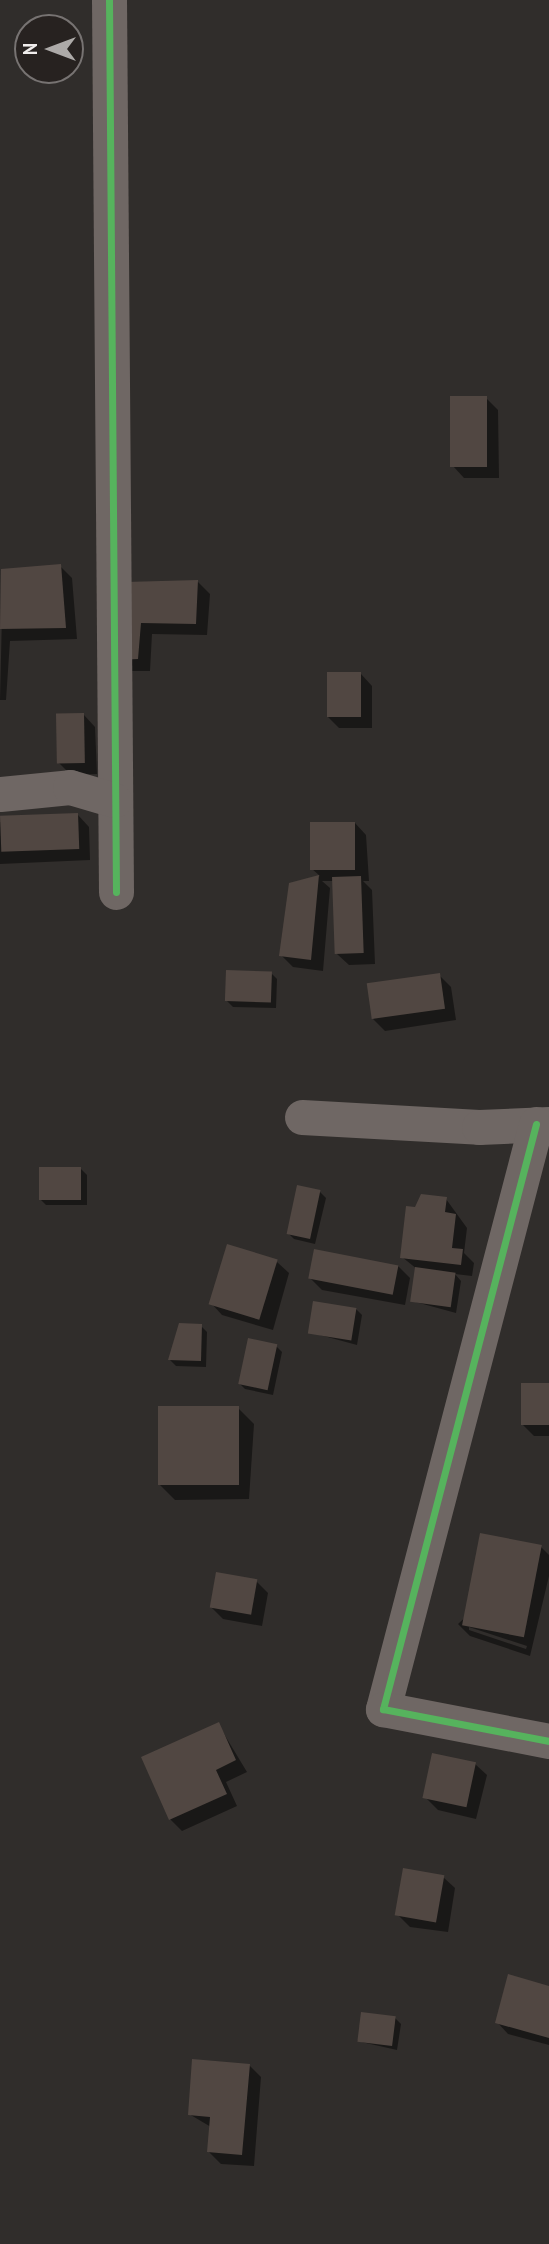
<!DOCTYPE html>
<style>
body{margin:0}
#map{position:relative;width:549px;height:2244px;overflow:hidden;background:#302d2b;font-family:"PT Sans",sans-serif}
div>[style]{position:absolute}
.shadow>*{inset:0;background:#0007}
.building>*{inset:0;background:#514742;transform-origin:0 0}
.street>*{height:35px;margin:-17.5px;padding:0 17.5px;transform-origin:17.5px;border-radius:17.5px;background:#6f6764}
.cycleway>*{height:7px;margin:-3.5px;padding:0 3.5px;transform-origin:3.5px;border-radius:3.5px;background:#56b35d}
span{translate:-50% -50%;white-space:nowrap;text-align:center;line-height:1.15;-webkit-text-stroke:5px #272220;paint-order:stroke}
.north{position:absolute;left:14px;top:14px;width:70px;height:70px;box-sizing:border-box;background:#272220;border:2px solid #777372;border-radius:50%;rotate:270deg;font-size:19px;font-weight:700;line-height:28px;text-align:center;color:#f0edec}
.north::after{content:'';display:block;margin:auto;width:24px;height:32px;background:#adaaa8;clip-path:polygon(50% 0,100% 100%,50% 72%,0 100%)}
</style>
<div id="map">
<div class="shadow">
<i style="clip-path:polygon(486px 398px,498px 410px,499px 478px,464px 478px,453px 466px)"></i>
<i style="clip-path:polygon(60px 566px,72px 578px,77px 639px,10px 641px,6px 700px,0 700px,3px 570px)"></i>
<i style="clip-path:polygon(198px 582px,210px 594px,207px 635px,152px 634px,150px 671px,131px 671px,119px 625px)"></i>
<i style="clip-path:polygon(361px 674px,372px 686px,372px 728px,339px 728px,328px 717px)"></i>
<i style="clip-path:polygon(84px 715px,95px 727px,97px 774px,71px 775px,59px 763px)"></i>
<i style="clip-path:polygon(78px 815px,89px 827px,90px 860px,0 864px,0 822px)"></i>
<i style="clip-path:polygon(355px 823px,366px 835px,369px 881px,363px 881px,372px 890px,375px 964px,349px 965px,337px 954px,334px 881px,322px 881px,330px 888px,323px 971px,293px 967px,281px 955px,291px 885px,320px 876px,312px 869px)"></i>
<i style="clip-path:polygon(271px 973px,277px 979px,276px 1008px,233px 1007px,227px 1001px)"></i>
<i style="clip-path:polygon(439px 975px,451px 987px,456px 1020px,385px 1031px,373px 1019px)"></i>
<i style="clip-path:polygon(81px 1169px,87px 1175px,87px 1205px,46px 1205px,40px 1199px)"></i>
<i style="clip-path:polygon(320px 1192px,326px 1198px,315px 1244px,294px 1239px,288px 1233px)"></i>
<i style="clip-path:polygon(446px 1199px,467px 1228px,464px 1253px,474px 1263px,472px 1276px,455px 1274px,461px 1281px,456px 1313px,412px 1301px,417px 1269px,402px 1257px,416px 1209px)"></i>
<i style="clip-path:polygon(277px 1262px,289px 1273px,273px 1330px,222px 1315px,211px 1303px)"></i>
<i style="clip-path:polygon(398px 1266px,410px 1278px,405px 1305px,322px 1290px,310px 1278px)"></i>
<i style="clip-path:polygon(356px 1309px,362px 1315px,357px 1345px,309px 1332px)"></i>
<i style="clip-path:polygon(201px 1326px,207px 1332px,206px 1367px,176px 1366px,170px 1360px)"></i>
<i style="clip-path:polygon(276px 1346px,282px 1352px,273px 1395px,245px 1389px,239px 1383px)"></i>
<i style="clip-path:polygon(549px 1385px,549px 1436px,534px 1436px,522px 1424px)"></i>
<i style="clip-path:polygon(238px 1408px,254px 1424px,249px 1499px,175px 1500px,159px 1484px)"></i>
<i style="clip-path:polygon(evenodd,541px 1547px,549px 1555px,549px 1576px,530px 1656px,470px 1636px,458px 1624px,541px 1547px,469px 1627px,527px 1646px,526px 1649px,469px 1630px,469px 1627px)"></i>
<i style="clip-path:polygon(256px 1581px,268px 1593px,262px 1626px,223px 1619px,211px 1607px)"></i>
<i style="clip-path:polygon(218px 1724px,247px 1772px,226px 1782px,237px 1806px,182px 1831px,170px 1819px)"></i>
<i style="clip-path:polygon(475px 1764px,487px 1775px,476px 1819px,438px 1810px,426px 1798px)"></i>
<i style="clip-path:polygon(443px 1877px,455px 1888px,448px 1932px,410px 1927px,398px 1915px)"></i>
<i style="clip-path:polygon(549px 1987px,549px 2045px,508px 2034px,497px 2022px)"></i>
<i style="clip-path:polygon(395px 2018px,401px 2024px,397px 2050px,357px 2041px)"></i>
<i style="clip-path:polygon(249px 2065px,261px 2077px,254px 2166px,221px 2164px,209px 2152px,211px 2127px,189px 2114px)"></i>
</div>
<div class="building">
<i style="left:450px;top:396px;width:37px;height:71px"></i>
<i style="clip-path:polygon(61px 564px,66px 628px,0 629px,1px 569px)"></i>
<i style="clip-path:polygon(198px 580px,196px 624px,141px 623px,138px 659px,117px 660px,125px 582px)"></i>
<i style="left:327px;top:672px;width:34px;height:45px"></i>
<i style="left:84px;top:713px;width:50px;height:28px;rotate:89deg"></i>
<i style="left:78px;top:813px;width:36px;height:78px;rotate:88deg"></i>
<i style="left:310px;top:822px;width:45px;height:48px"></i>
<i style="clip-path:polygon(319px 875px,311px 960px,279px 956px,289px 883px)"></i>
<i style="left:361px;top:876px;width:77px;height:29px;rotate:88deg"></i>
<i style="left:226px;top:970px;width:46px;height:31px;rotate:2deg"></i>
<i style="left:440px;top:973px;width:36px;height:74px;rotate:82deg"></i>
<i style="left:39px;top:1167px;width:42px;height:33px"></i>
<i style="left:297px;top:1185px;width:24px;height:50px;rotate:12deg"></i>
<i style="clip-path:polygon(421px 1194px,447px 1197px,445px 1212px,456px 1214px,452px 1248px,463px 1249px,461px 1265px,400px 1258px,406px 1206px,415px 1207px)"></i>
<i style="left:227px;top:1244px;width:53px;height:63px;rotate:17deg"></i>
<i style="left:314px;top:1249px;width:86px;height:30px;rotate:11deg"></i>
<i style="left:415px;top:1267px;width:41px;height:35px;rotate:8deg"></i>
<i style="left:313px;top:1301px;width:44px;height:33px;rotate:9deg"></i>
<i style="clip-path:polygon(179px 1323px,202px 1324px,201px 1361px,168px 1360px)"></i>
<i style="left:248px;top:1338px;width:30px;height:47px;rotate:12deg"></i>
<i style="left:521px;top:1383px;width:28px;height:42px"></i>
<i style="left:158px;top:1406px;width:81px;height:79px"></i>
<i style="left:480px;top:1533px;width:63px;height:94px;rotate:11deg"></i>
<i style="left:216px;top:1572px;width:42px;height:36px;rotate:10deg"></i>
<i style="clip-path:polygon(219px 1722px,236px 1760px,216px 1770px,227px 1794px,169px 1820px,141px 1757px)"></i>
<i style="left:432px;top:1753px;width:45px;height:46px;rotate:12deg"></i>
<i style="left:403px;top:1868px;width:42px;height:48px;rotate:10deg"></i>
<i style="clip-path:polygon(508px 1974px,549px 1986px,549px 2038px,495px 2023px)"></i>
<i style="left:361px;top:2012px;width:35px;height:30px;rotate:7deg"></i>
<i style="clip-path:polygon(192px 2059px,250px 2064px,242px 2155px,207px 2152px,210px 2117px,188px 2115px)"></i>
</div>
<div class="street">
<i style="left:109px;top:0;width:892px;rotate:89.55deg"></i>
<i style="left:0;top:794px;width:70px;rotate:-5.7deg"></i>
<i style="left:70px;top:787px;width:46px;rotate:16.5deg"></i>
<i style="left:302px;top:1117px;width:177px;rotate:3.2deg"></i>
<i style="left:479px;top:1127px;width:70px;rotate:-2.5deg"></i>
<i style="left:536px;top:1124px;width:605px;rotate:104.66deg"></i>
<i style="left:383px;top:1709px;width:169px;rotate:10.9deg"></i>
</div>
<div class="cycleway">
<i style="left:109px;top:0;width:892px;rotate:89.55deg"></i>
<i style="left:536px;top:1124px;width:605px;rotate:104.66deg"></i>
<i style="left:383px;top:1709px;width:169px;rotate:10.9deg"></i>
</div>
<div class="north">N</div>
</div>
